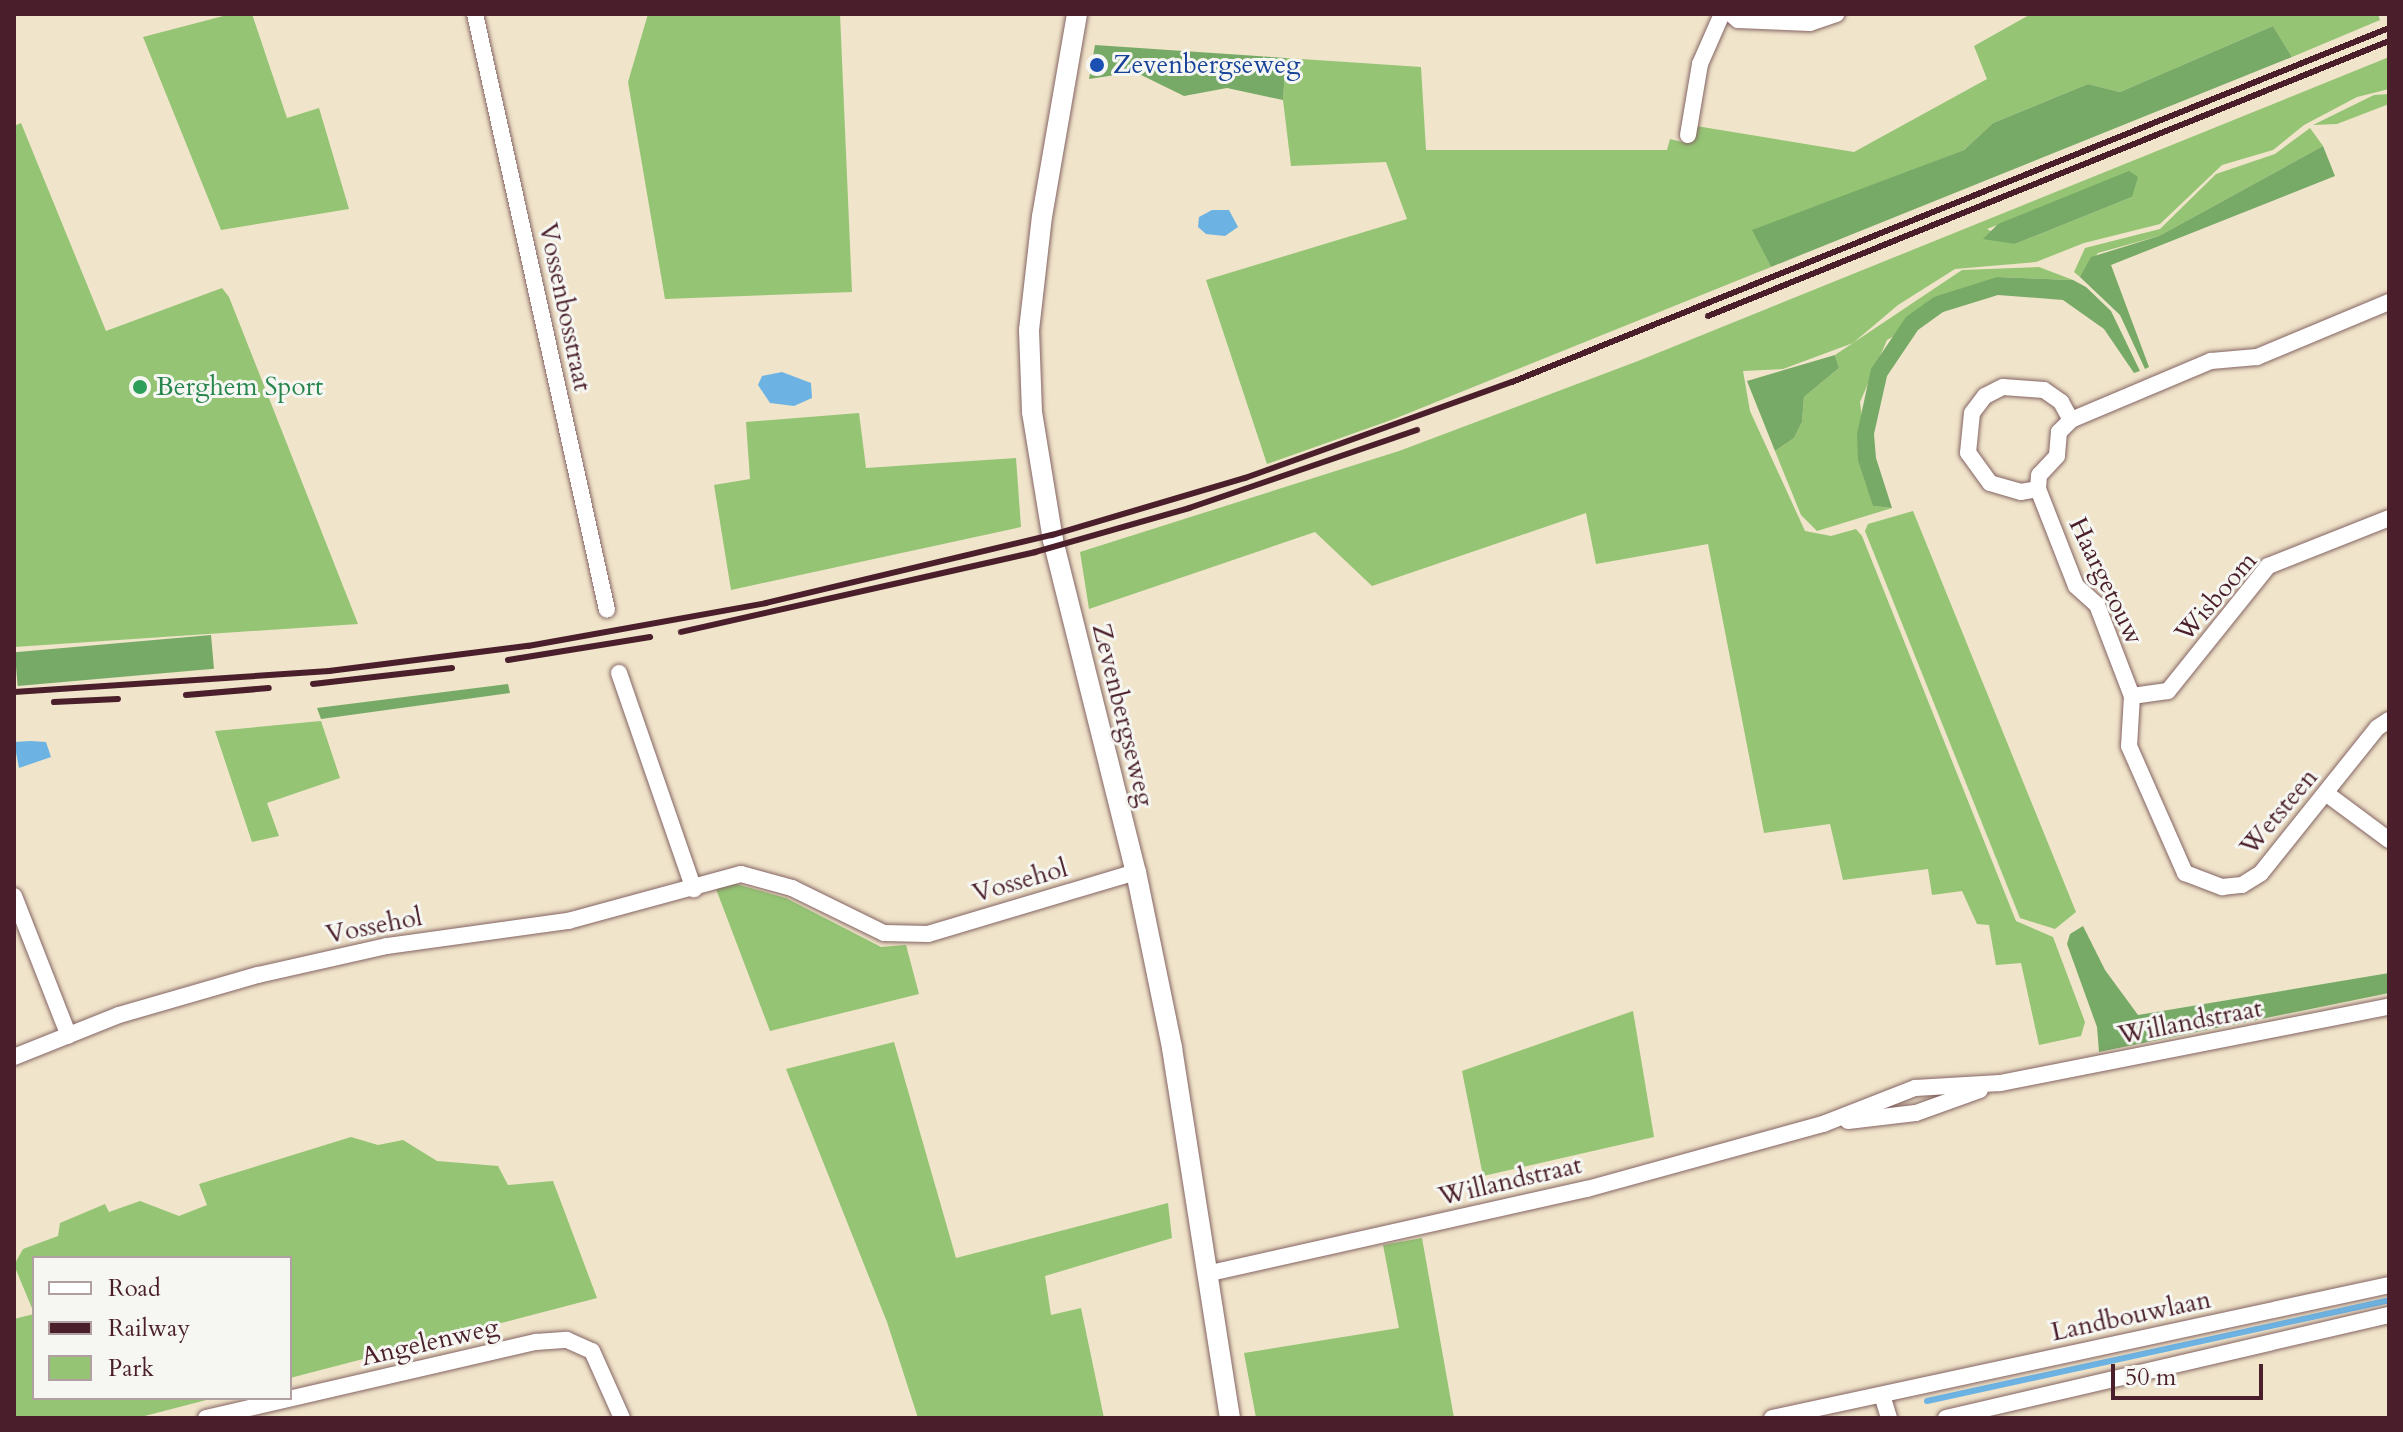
<!DOCTYPE html>
<style>
body{margin:0}
#map{position:relative;width:2403px;height:1432px;overflow:hidden;background:#f0e4ca;font-family:Cardo,serif}
div>[style]{position:absolute}
.green>*{inset:0;background:#94c474}
.forest>*{inset:0;background:#7a6;transform-origin:0 0}
.water>*{inset:0;background:#6cb3e3}
.stream>*{height:6px;margin:-3px;padding:0 3px;transform-origin:3px;border-radius:3px;background:#6cb3e3}
.roads{filter:drop-shadow(0 0 2px #846463) drop-shadow(0 0 2px #846463)}
.minor>*{height:16px;margin:-8px;padding:0 8px;transform-origin:8px;border-radius:8px;background:#fff}
.tertiary>*{height:20px;margin:-10px;padding:0 10px;transform-origin:10px;border-radius:10px;background:#fff}
.rail>*{height:6px;margin:-3px;padding:0 3px;transform-origin:3px;border-radius:3px;background:#4a1f2b}
.dots>*{width:22px;height:22px;translate:-50% -50%;box-sizing:border-box;border:4px solid #f6f6f2;border-radius:50%}
span{translate:-50% -50%;white-space:nowrap;text-align:center;line-height:1.15;-webkit-text-stroke:6px #f6f6f2;paint-order:stroke}
.transit-label{font-size:26px;color:#164399}
.left{translate:0 -50%;text-align:left}
.street-label{font-size:26px;color:#4a1f2b}
.leisure-label{font-size:26px;color:#27864d}
.frame{position:absolute;inset:0;border:16px solid #4a1f2b;pointer-events:none}
.legend{position:absolute;left:32px;top:1256px;width:260px;height:144px;box-sizing:border-box;background:#f6f6f2;border:2px solid #b1a0a2;margin:0;padding:10px 14px;list-style:none;font-size:24px;color:#4a1f2b}
.legend li{display:flex;align-items:center;gap:16px;height:40px}
.legend b{width:40px;border:2px solid #b1a0a2}
.scale{position:absolute;left:2111px;top:1364px;width:152px;height:36px;box-sizing:border-box;border:4px solid #4a1f2b;border-top:0;padding-left:10px;font-size:24px;line-height:28px;white-space:nowrap;color:#4a1f2b;-webkit-text-stroke:6px #f6f6f2;paint-order:stroke}
</style>
<div id="map">
<div class="green">
<i style="clip-path:polygon(231px 14px,252px 14px,287px 118px,319px 108px,349px 209px,221px 230px,143px 37px)"></i>
<i style="clip-path:polygon(648px 14px,840px 14px,852px 292px,665px 299px,628px 82px)"></i>
<i style="clip-path:polygon(2031px 14px,2378px 14px,2380px 20px,2292px 57px,2273px 26px,2120px 92px,2088px 84px,1993px 123px,1964px 150px,1753px 231px,1771px 267px,1394px 419px,1267px 464px,1206px 280px,1407px 219px,1386px 162px,1291px 166px,1283px 100px,1286px 58px,1421px 67px,1426px 150px,1667px 150px,1670px 139px,1686px 143px,1690px 125px,1854px 152px,1987px 79px,1974px 46px)"></i>
<i style="clip-path:polygon(evenodd,2389px 57px,2389px 89px,2357px 97px,2304px 125px,2273px 150px,2222px 165px,2160px 224px,2084px 243px,2036px 262px,1955px 269px,1898px 305px,1853px 343px,1783px 369px,1743px 371px,1750px 411px,1805px 531px,1831px 536px,1856px 529px,1862px 536px,2016px 921px,2053px 937px,2085px 1022px,2081px 1036px,2039px 1045px,2021px 963px,1996px 965px,1989px 925px,1977px 924px,1962px 891px,1932px 895px,1928px 869px,1843px 880px,1830px 824px,1764px 833px,1708px 544px,1596px 564px,1586px 513px,1372px 586px,1315px 532px,1089px 609px,1080px 552px,1399px 451px,1638px 361px,2389px 57px,2132px 197px,2015px 244px,1987px 229px,2051px 204px,2132px 197px)"></i>
<i style="clip-path:polygon(2389px 94px,2389px 104px,2337px 124px,2313px 125px,2374px 95px)"></i>
<i style="clip-path:polygon(21px 123px,106px 331px,222px 288px,229px 297px,358px 624px,14px 647px,14px 126px)"></i>
<i style="clip-path:polygon(2310px 128px,2323px 146px,2159px 236px,2098px 253px,2080px 277px,2074px 272px,2085px 248px,2160px 229px,2216px 174px,2275px 154px)"></i>
<i style="clip-path:polygon(2039px 267px,2073px 280px,1997px 277px,1887px 340px,1860px 402px,1873px 506px,1892px 508px,1817px 531px,1801px 515px,1775px 451px,1794px 438px,1802px 422px,1804px 397px,1839px 368px,1835px 355px,1962px 270px)"></i>
<i style="clip-path:polygon(859px 413px,866px 468px,1016px 458px,1021px 527px,731px 590px,714px 485px,750px 479px,746px 422px)"></i>
<i style="clip-path:polygon(1913px 511px,2076px 912px,2055px 929px,2020px 918px,1865px 531px,1868px 524px)"></i>
<i style="clip-path:polygon(321px 721px,340px 778px,267px 803px,279px 836px,252px 842px,215px 731px)"></i>
<i style="clip-path:polygon(736px 884px,786px 898px,881px 947px,906px 945px,919px 994px,770px 1031px,716px 889px)"></i>
<i style="clip-path:polygon(1633px 1011px,1654px 1137px,1483px 1176px,1462px 1071px)"></i>
<i style="clip-path:polygon(894px 1042px,956px 1258px,1168px 1203px,1172px 1238px,1045px 1276px,1051px 1315px,1081px 1308px,1104px 1418px,918px 1418px,887px 1322px,786px 1069px)"></i>
<i style="clip-path:polygon(351px 1137px,378px 1145px,403px 1140px,437px 1161px,498px 1166px,508px 1185px,553px 1181px,597px 1298px,290px 1378px,290px 1258px,34px 1258px,34px 1313px,14px 1265px,23px 1249px,58px 1236px,60px 1223px,105px 1204px,109px 1212px,140px 1201px,179px 1216px,207px 1205px,199px 1184px)"></i>
<i style="clip-path:polygon(1422px 1238px,1454px 1418px,1256px 1418px,1244px 1353px,1399px 1328px,1383px 1245px)"></i>
<i style="clip-path:polygon(34px 1314px,34px 1398px,214px 1398px,137px 1418px,14px 1418px,14px 1319px)"></i>
</div>
<div class="forest">
<i style="clip-path:polygon(2273px 26px,2292px 57px,1771px 267px,1752px 230px,1964px 150px,1993px 123px,2088px 84px,2120px 92px)"></i>
<i style="clip-path:polygon(1095px 45px,1286px 58px,1283px 100px,1227px 88px,1184px 96px,1135px 72px,1089px 79px)"></i>
<i style="clip-path:polygon(2323px 146px,2335px 176px,2111px 265px,2149px 367px,2145px 369px,2120px 315px,2080px 277px,2091px 257px,2159px 236px)"></i>
<i style="clip-path:polygon(2129px 171px,2138px 177px,2132px 197px,2015px 244px,1983px 239px,1998px 224px)"></i>
<i style="clip-path:polygon(1997px 277px,2073px 280px,2086px 287px,2111px 311px,2140px 371px,2134px 373px,2104px 329px,2063px 300px,1998px 295px,1943px 312px,1918px 330px,1887px 376px,1874px 434px,1876px 458px,1892px 508px,1873px 506px,1858px 460px,1857px 434px,1871px 369px,1906px 317px,1934px 297px)"></i>
<i style="clip-path:polygon(1835px 355px,1839px 368px,1804px 397px,1802px 422px,1794px 438px,1775px 451px,1747px 381px)"></i>
<i style="left:211px;top:635px;width:34px;height:197px;rotate:85deg"></i>
<i style="clip-path:polygon(508px 684px,510px 693px,321px 719px,317px 708px)"></i>
<i style="clip-path:polygon(2083px 926px,2105px 970px,2138px 1015px,2389px 973px,2389px 993px,2099px 1052px,2097px 1027px,2067px 944px,2070px 934px)"></i>
</div>
<div class="water">
<i style="clip-path:polygon(1212px 210px,1229px 210px,1238px 227px,1225px 236px,1206px 234px,1198px 227px,1199px 217px)"></i>
<i style="clip-path:polygon(782px 372px,811px 383px,812px 398px,794px 406px,770px 403px,758px 385px,762px 376px)"></i>
<i style="clip-path:polygon(30px 741px,46px 742px,51px 757px,19px 768px,14px 742px)"></i>
</div>
<div class="stream">
<i style="left:1927px;top:1401px;width:473px;rotate:-12.3deg"></i>
</div>
<div class="roads">
<div class="minor">
<i style="left:475px;top:14px;width:610px;rotate:77.51deg"></i>
<i style="left:1731px;top:14px;width:9px;rotate:41deg"></i>
<i style="left:1738px;top:20px;width:72px;rotate:2.4deg"></i>
<i style="left:1810px;top:23px;width:28px;rotate:-19deg"></i>
<i style="left:1688px;top:135px;width:72px;rotate:-80.4deg"></i>
<i style="left:1700px;top:64px;width:55px;rotate:-66.3deg"></i>
<i style="left:2071px;top:420px;width:152px;rotate:-22.9deg"></i>
<i style="left:2211px;top:361px;width:46px;rotate:-5deg"></i>
<i style="left:2257px;top:357px;width:143px;rotate:-22.6deg"></i>
<i style="left:2038px;top:489px;width:17px;rotate:170deg"></i>
<i style="left:2021px;top:492px;width:32px;rotate:-164deg"></i>
<i style="left:1990px;top:483px;width:37px;rotate:-126deg"></i>
<i style="left:1968px;top:453px;width:40px;rotate:-84.3deg"></i>
<i style="left:1972px;top:413px;width:21px;rotate:-53deg"></i>
<i style="left:1985px;top:396px;width:20px;rotate:-27deg"></i>
<i style="left:2003px;top:387px;width:41px;rotate:4.2deg"></i>
<i style="left:2044px;top:390px;width:21px;rotate:35deg"></i>
<i style="left:2061px;top:402px;width:21px;rotate:61deg"></i>
<i style="left:2071px;top:420px;width:17px;rotate:135deg"></i>
<i style="left:2059px;top:432px;width:24px;rotate:95deg"></i>
<i style="left:2057px;top:456px;width:26px;rotate:133deg"></i>
<i style="left:2039px;top:475px;width:14px;rotate:94deg"></i>
<i style="left:2038px;top:489px;width:104px;rotate:68.6deg"></i>
<i style="left:2076px;top:586px;width:28px;rotate:42deg"></i>
<i style="left:2097px;top:605px;width:97px;rotate:69deg"></i>
<i style="left:2132px;top:696px;width:50px;rotate:93.4deg"></i>
<i style="left:2129px;top:746px;width:139px;rotate:66.2deg"></i>
<i style="left:2185px;top:873px;width:40px;rotate:21deg"></i>
<i style="left:2222px;top:887px;width:20px;rotate:-6deg"></i>
<i style="left:2242px;top:885px;width:22px;rotate:-32deg"></i>
<i style="left:2261px;top:873px;width:186px;rotate:-51.3deg"></i>
<i style="left:2377px;top:728px;width:14px;rotate:-34deg"></i>
<i style="left:619px;top:673px;width:229px;rotate:70.9deg"></i>
<i style="left:2132px;top:696px;width:36px;rotate:-8deg"></i>
<i style="left:2168px;top:691px;width:160px;rotate:-51.3deg"></i>
<i style="left:2268px;top:566px;width:130px;rotate:-21.6deg"></i>
<i style="left:2327px;top:794px;width:77px;rotate:36.6deg"></i>
<i style="left:14px;top:896px;width:150px;rotate:68.6deg"></i>
<i style="left:14px;top:1057px;width:113px;rotate:-21.8deg"></i>
<i style="left:119px;top:1015px;width:145px;rotate:-16.1deg"></i>
<i style="left:258px;top:975px;width:132px;rotate:-12.7deg"></i>
<i style="left:387px;top:946px;width:183px;rotate:-7.9deg"></i>
<i style="left:568px;top:921px;width:179px;rotate:-15.2deg"></i>
<i style="left:741px;top:874px;width:53px;rotate:15.4deg"></i>
<i style="left:792px;top:888px;width:102px;rotate:26.1deg"></i>
<i style="left:884px;top:933px;width:44px;rotate:1.3deg"></i>
<i style="left:928px;top:934px;width:217px;rotate:-16.6deg"></i>
<i style="left:1848px;top:1121px;width:68px;rotate:-6.7deg"></i>
<i style="left:1916px;top:1113px;width:68px;rotate:-19.8deg"></i>
<i style="left:1206px;top:1274px;width:390px;rotate:-12.6deg"></i>
<i style="left:1587px;top:1189px;width:245px;rotate:-15.4deg"></i>
<i style="left:1823px;top:1124px;width:99px;rotate:-21.4deg"></i>
<i style="left:1915px;top:1088px;width:85px;rotate:-3.4deg"></i>
<i style="left:2000px;top:1083px;width:396px;rotate:-11.1deg"></i>
<i style="left:1882px;top:1395px;width:24px;rotate:73deg"></i>
<i style="left:206px;top:1418px;width:339px;rotate:-13deg"></i>
<i style="left:536px;top:1342px;width:31px;rotate:-4deg"></i>
<i style="left:567px;top:1340px;width:27px;rotate:24deg"></i>
<i style="left:592px;top:1351px;width:73px;rotate:65.9deg"></i>
<i style="left:1772px;top:1418px;width:631px;rotate:-12.16deg"></i>
<i style="left:1946px;top:1418px;width:455px;rotate:-13.1deg"></i>
</div>
<div class="tertiary">
<i style="left:1077px;top:14px;width:205px;rotate:99.8deg"></i>
<i style="left:1042px;top:216px;width:115px;rotate:96.5deg"></i>
<i style="left:1029px;top:330px;width:82px;rotate:87.9deg"></i>
<i style="left:1032px;top:412px;width:130px;rotate:80.7deg"></i>
<i style="left:1053px;top:540px;width:342px;rotate:76deg"></i>
<i style="left:1136px;top:872px;width:180px;rotate:78.4deg"></i>
<i style="left:1172px;top:1048px;width:375px;rotate:81.1deg"></i>
</div>
</div>
<div class="rail">
<i style="left:1708px;top:316px;width:734px;rotate:-21.99deg"></i>
<i style="left:681px;top:632px;width:363px;rotate:-12.7deg"></i>
<i style="left:1035px;top:552px;width:160px;rotate:-15.9deg"></i>
<i style="left:1189px;top:508px;width:241px;rotate:-18.9deg"></i>
<i style="left:508px;top:660px;width:144px;rotate:-9.2deg"></i>
<i style="left:313px;top:684px;width:140px;rotate:-6.6deg"></i>
<i style="left:14px;top:692px;width:316px;rotate:-3.8deg"></i>
<i style="left:329px;top:671px;width:201px;rotate:-7.2deg"></i>
<i style="left:528px;top:646px;width:242px;rotate:-10.2deg"></i>
<i style="left:766px;top:603px;width:294px;rotate:-13.4deg"></i>
<i style="left:1052px;top:535px;width:201px;rotate:-16.5deg"></i>
<i style="left:1245px;top:478px;width:284px;rotate:-19.8deg"></i>
<i style="left:1512px;top:382px;width:946px;rotate:-21.98deg"></i>
<i style="left:186px;top:695px;width:83px;rotate:-4.8deg"></i>
<i style="left:54px;top:702px;width:64px;rotate:-2.7deg"></i>
</div>
<div class="dots">
<i style="left:1097px;top:65px;background:#1a4fb4"></i>
<i style="left:140px;top:387px;background:#2e9e5b"></i>
</div>
<div class="transit-label">
<span class="left" style="left:1113px;top:65px">Zevenbergseweg</span>
</div>
<div class="street-label">
<span style="left:565px;top:307px;rotate:78deg">Vossenbosstraat</span>
<span style="left:2106px;top:581px;rotate:64deg">Haargetouw</span>
<span style="left:2216px;top:597px;rotate:-49deg">Wisboom</span>
<span style="left:1123px;top:715px;rotate:76deg">Zevenbergseweg</span>
<span style="left:2279px;top:812px;rotate:-50deg">Wetsteen</span>
<span style="left:1020px;top:881px;rotate:-16deg">Vossehol</span>
<span style="left:374px;top:926px;rotate:-11deg">Vossehol</span>
<span style="left:2190px;top:1022px;rotate:-11deg">Willandstraat</span>
<span style="left:1510px;top:1181px;rotate:-13deg">Willandstraat</span>
<span style="left:2131px;top:1316px;rotate:-12deg">Landbouwlaan</span>
<span style="left:430px;top:1342px;rotate:-13deg">Angelenweg</span>
</div>
<div class="leisure-label">
<span class="left" style="left:156px;top:387px">Berghem Sport</span>
</div>
<div class="frame"></div>
<ul class="legend">
<li><b style="height:10px;background:#fff"></b>Road</li>
<li><b style="height:10px;background:#4a1f2b"></b>Railway</li>
<li><b style="height:22px;background:#94c474"></b>Park</li>
</ul>
<div class="scale">50 m</div>
</div>
